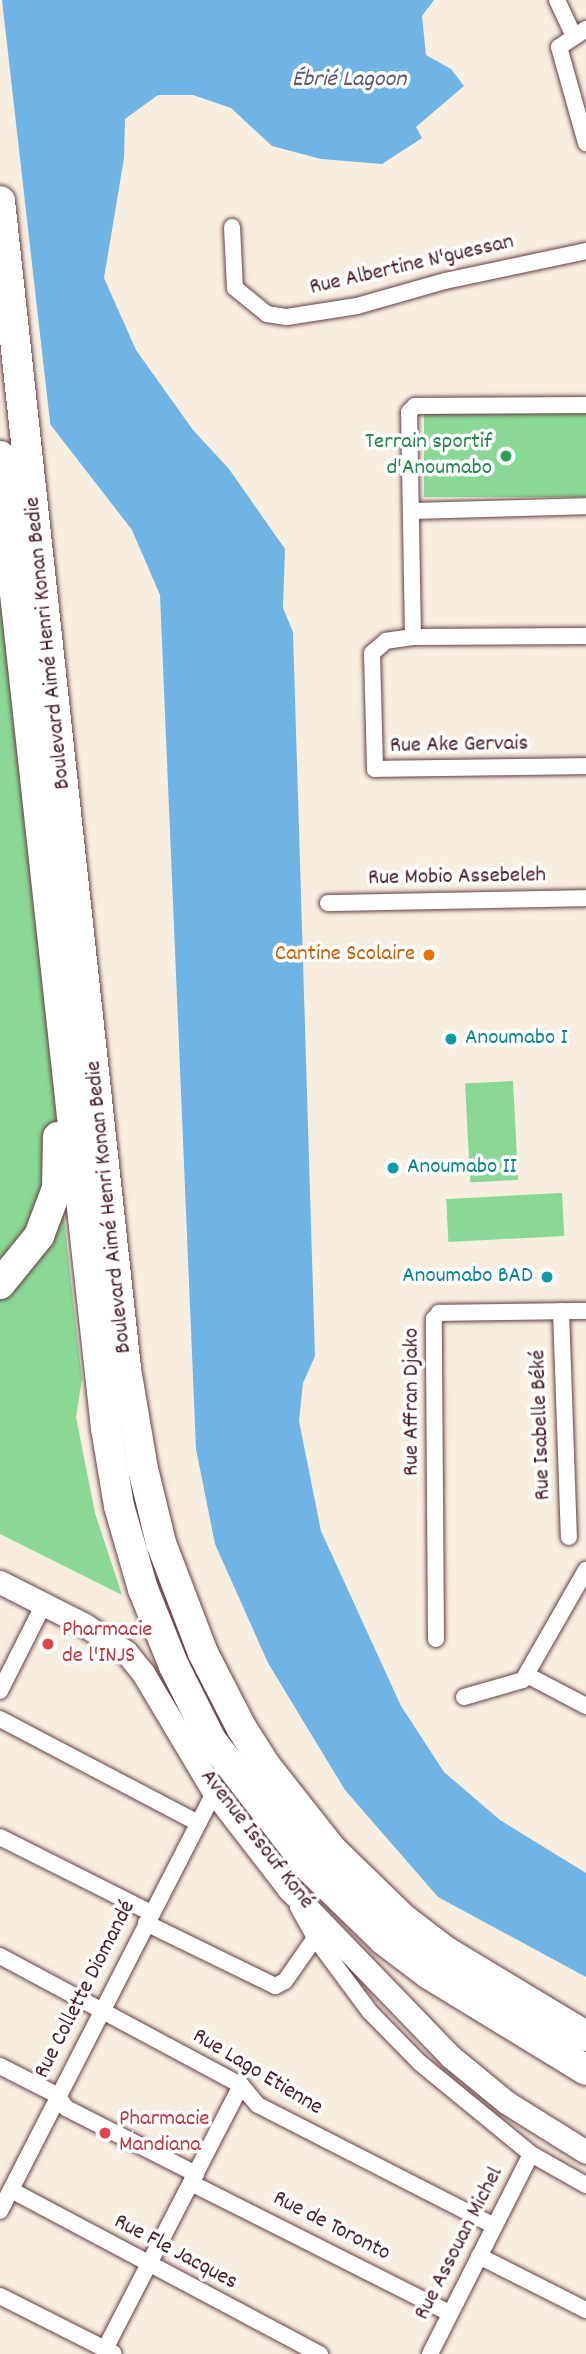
<!DOCTYPE html>
<meta charset="utf-8">
<style>
body{margin:0}
#map{position:relative;width:586px;height:2354px;overflow:hidden;background:#f8eedf;font-family:Dekko,sans-serif}
div>[style]{position:absolute}
.green>*{inset:0;background:#8bd896;transform-origin:0 0}
.water>*{inset:0;background:#70b4e6}
.pier>*{inset:0;background:#f8eedf}
.roads{filter:drop-shadow(0 0 2px #643e46) drop-shadow(0 0 2px #643e46)}
.street>*{height:16px;margin:-8px;padding:0 8px;transform-origin:8px;border-radius:8px;background:#fff}
.secondary>*{height:23px;margin:-11.5px;padding:0 11.5px;transform-origin:11.5px;border-radius:11.5px;background:#fff}
.highway>*{height:30px;margin:-15px;padding:0 15px;transform-origin:15px;border-radius:15px;background:#fff}
.dots>*{width:19px;height:19px;translate:-50% -50%;box-sizing:border-box;border:4px solid #fff;border-radius:50%}
span{translate:-50% -50%;white-space:nowrap;text-align:center;line-height:1.15;-webkit-text-stroke:7px #fff;paint-order:stroke}
.street-label{font-size:23px;color:#4a1f2b}
.leisure-label{font-size:23px;color:#27864d}
.right{translate:-100% -50%;text-align:right}
.food-label{font-size:23px;color:#c56008}
.culture-label{font-size:23px;color:#0d838f}
.left{translate:0 -50%;text-align:left}
.health-label{font-size:23px;color:#be3a42}
.water-label{font-size:24px;color:#595b76;font-style:italic}
</style>
<div id="map">
<div class="green">
<i style="left:586px;top:410px;width:87px;height:162px;rotate:90deg"></i>
<i style="clip-path:polygon(0 567px,45px 972px,64px 1218px,82px 1379px,76px 1417px,95px 1513px,122px 1595px,0 1534px)"></i>
<i style="left:513px;top:1081px;width:99px;height:48px;rotate:87deg"></i>
<i style="left:562px;top:1193px;width:43px;height:116px;rotate:87deg"></i>
</div>
<div class="water">
<i style="clip-path:polygon(0 0,434px 0,422px 16px,426px 55px,451px 69px,464px 86px,416px 127px,422px 138px,382px 164px,321px 159px,272px 146px,231px 108px,193px 95px,158px 95px,125px 119px,124px 158px,104px 278px,136px 350px,193px 430px,229px 469px,285px 549px,283px 608px,293px 632px,315px 1356px,303px 1383px,299px 1421px,321px 1531px,401px 1706px,444px 1772px,500px 1820px,586px 1873px,586px 1977px,438px 1897px,345px 1790px,268px 1663px,215px 1544px,196px 1449px,160px 595px,132px 530px,50px 424px)"></i>
</div>
<div class="pier">
<i style="clip-path:polygon(0 0,2px 0,51px 431px,0 352px)"></i>
</div>
<div class="roads">
<div class="street">
<i style="left:557px;top:0;width:38px;rotate:65deg"></i>
<i style="left:586px;top:29px;width:32px;rotate:146deg"></i>
<i style="left:559px;top:47px;width:100px;rotate:74.3deg"></i>
<i style="left:232px;top:227px;width:61px;rotate:87.2deg"></i>
<i style="left:235px;top:288px;width:41px;rotate:39.1deg"></i>
<i style="left:267px;top:314px;width:20px;rotate:9deg"></i>
<i style="left:287px;top:317px;width:71px;rotate:-8.9deg"></i>
<i style="left:357px;top:306px;width:91px;rotate:-15.9deg"></i>
<i style="left:445px;top:281px;width:144px;rotate:-12deg"></i>
<i style="left:411px;top:511px;width:175px;rotate:-1.6deg"></i>
<i style="left:586px;top:636px;width:173px;rotate:179.7deg"></i>
<i style="left:413px;top:637px;width:27px;rotate:172deg"></i>
<i style="left:386px;top:641px;width:18px;rotate:139deg"></i>
<i style="left:372px;top:653px;width:116px;rotate:88.5deg"></i>
<i style="left:375px;top:769px;width:211px;rotate:-0.8deg"></i>
<i style="left:413px;top:637px;width:225px;rotate:-91deg"></i>
<i style="left:409px;top:412px;width:8px;rotate:-45deg"></i>
<i style="left:415px;top:406px;width:171px;rotate:-0.3deg"></i>
<i style="left:328px;top:903px;width:258px;rotate:-1.1deg"></i>
<i style="left:561px;top:1311px;width:226px;rotate:88deg"></i>
<i style="left:436px;top:1639px;width:320px;rotate:-90.4deg"></i>
<i style="left:434px;top:1319px;width:8px;rotate:-50deg"></i>
<i style="left:439px;top:1313px;width:147px;rotate:-0.8deg"></i>
<i style="left:527px;top:1675px;width:67px;rotate:27.7deg"></i>
<i style="left:0;top:1691px;width:97px;rotate:-63.2deg"></i>
<i style="left:464px;top:1697px;width:61px;rotate:-16.1deg"></i>
<i style="left:523px;top:1680px;width:127px;rotate:-60.2deg"></i>
<i style="left:0;top:1719px;width:224px;rotate:27.7deg"></i>
<i style="left:0;top:1837px;width:169px;rotate:26.7deg"></i>
<i style="left:298px;top:1907px;width:35px;rotate:61deg"></i>
<i style="left:315px;top:1938px;width:92px;rotate:53.4deg"></i>
<i style="left:370px;top:2012px;width:71px;rotate:45.6deg"></i>
<i style="left:420px;top:2063px;width:144px;rotate:39.3deg"></i>
<i style="left:531px;top:2154px;width:63px;rotate:29.4deg"></i>
<i style="left:146px;top:1923px;width:144px;rotate:26deg"></i>
<i style="left:275px;top:1986px;width:11px;rotate:-27deg"></i>
<i style="left:285px;top:1981px;width:52px;rotate:-55.1deg"></i>
<i style="left:0;top:1956px;width:273px;rotate:28.2deg"></i>
<i style="left:241px;top:2085px;width:26px;rotate:50deg"></i>
<i style="left:258px;top:2105px;width:265px;rotate:27.1deg"></i>
<i style="left:0;top:2066px;width:64px;rotate:27deg"></i>
<i style="left:57px;top:2095px;width:16px;rotate:55deg"></i>
<i style="left:66px;top:2108px;width:146px;rotate:26.9deg"></i>
<i style="left:191px;top:2183px;width:290px;rotate:26.7deg"></i>
<i style="left:11px;top:2190px;width:350px;rotate:28deg"></i>
<i style="left:0;top:2211px;width:470px;rotate:-62.9deg"></i>
<i style="left:479px;top:2256px;width:120px;rotate:26.8deg"></i>
<i style="left:0;top:2296px;width:127px;rotate:26.8deg"></i>
<i style="left:105px;top:2349px;width:297px;rotate:-62.7deg"></i>
<i style="left:430px;top:2354px;width:224px;rotate:-63.2deg"></i>
</div>
<div class="secondary">
<i style="left:0;top:1582px;width:93px;rotate:26.8deg"></i>
<i style="left:83px;top:1624px;width:51px;rotate:33.1deg"></i>
<i style="left:126px;top:1652px;width:27px;rotate:51deg"></i>
<i style="left:143px;top:1673px;width:139px;rotate:59.2deg"></i>
<i style="left:214px;top:1792px;width:123px;rotate:52.3deg"></i>
<i style="left:289px;top:1889px;width:232px;rotate:46deg"></i>
<i style="left:450px;top:2056px;width:72px;rotate:39.4deg"></i>
<i style="left:506px;top:2102px;width:94px;rotate:32deg"></i>
</div>
<div class="highway">
<i style="left:0;top:201px;width:1175px;rotate:83.84deg"></i>
<i style="left:126px;top:1369px;width:101px;rotate:80.4deg"></i>
<i style="left:143px;top:1469px;width:76px;rotate:76.3deg"></i>
<i style="left:161px;top:1543px;width:118px;rotate:69.1deg"></i>
<i style="left:203px;top:1653px;width:83px;rotate:62.8deg"></i>
<i style="left:241px;top:1727px;width:45px;rotate:57.7deg"></i>
<i style="left:265px;top:1765px;width:108px;rotate:51.8deg"></i>
<i style="left:332px;top:1850px;width:99px;rotate:44.2deg"></i>
<i style="left:403px;top:1919px;width:53px;rotate:37.3deg"></i>
<i style="left:445px;top:1951px;width:165px;rotate:31.1deg"></i>
<i style="left:0;top:456px;width:978px;rotate:83.78deg"></i>
<i style="left:106px;top:1428px;width:79px;rotate:80.5deg"></i>
<i style="left:119px;top:1506px;width:86px;rotate:73.9deg"></i>
<i style="left:143px;top:1589px;width:83px;rotate:68.1deg"></i>
<i style="left:174px;top:1666px;width:83px;rotate:63.4deg"></i>
<i style="left:211px;top:1740px;width:163px;rotate:52.2deg"></i>
<i style="left:311px;top:1869px;width:102px;rotate:44.2deg"></i>
<i style="left:384px;top:1940px;width:56px;rotate:37.1deg"></i>
<i style="left:429px;top:1974px;width:184px;rotate:31.4deg"></i>
<i style="left:0;top:1284px;width:62px;rotate:-50.9deg"></i>
<i style="left:39px;top:1236px;width:51px;rotate:-69.4deg"></i>
<i style="left:57px;top:1188px;width:51px;rotate:-88.9deg"></i>
</div>
</div>
<div class="dots">
<i style="left:506px;top:456px;background:#2e9e5b"></i>
<i style="left:429px;top:955px;background:#e8710a"></i>
<i style="left:451px;top:1039px;background:#0f9aa8"></i>
<i style="left:393px;top:1168px;background:#0f9aa8"></i>
<i style="left:547px;top:1277px;background:#0f9aa8"></i>
<i style="left:48px;top:1644px;background:#e0444e"></i>
<i style="left:105px;top:2133px;background:#e0444e"></i>
</div>
<div class="street-label">
<span style="left:412px;top:266px;rotate:-13deg">Rue Albertine N'guessan</span>
<span style="left:49px;top:643px;rotate:-96deg">Boulevard Aimé Henri Konan Bedie</span>
<span style="left:459px;top:746px;rotate:-1deg">Rue Ake Gervais</span>
<span style="left:457px;top:878px;rotate:-1deg">Rue Mobio Assebeleh</span>
<span style="left:110px;top:1207px;rotate:-96deg">Boulevard Aimé Henri Konan Bedie</span>
<span style="left:413px;top:1402px;rotate:-90deg">Rue Affran Djako</span>
<span style="left:542px;top:1425px;rotate:-92deg">Rue Isabelle Béké</span>
<span style="left:256px;top:1840px;rotate:52deg">Avenue Issouf Koné</span>
<span style="left:86px;top:1990px;rotate:-63deg">Rue Collette Diomandé</span>
<span style="left:257px;top:2073px;rotate:31deg">Rue Lago Etienne</span>
<span style="left:331px;top:2227px;rotate:27deg">Rue de Toronto</span>
<span style="left:460px;top:2244px;rotate:-63deg">Rue Assouan Michel</span>
<span style="left:175px;top:2253px;rotate:28deg">Rue Fle Jacques</span>
</div>
<div class="leisure-label">
<span class="right" style="left:492px;top:456px">Terrain sportif<br>d'Anoumabo</span>
</div>
<div class="food-label">
<span class="right" style="left:415px;top:955px">Cantine Scolaire</span>
</div>
<div class="culture-label">
<span class="left" style="left:465px;top:1039px">Anoumabo I</span>
<span class="left" style="left:407px;top:1168px">Anoumabo II</span>
<span class="right" style="left:533px;top:1277px">Anoumabo BAD</span>
</div>
<div class="health-label">
<span class="left" style="left:62px;top:1644px">Pharmacie<br>de l'INJS</span>
<span class="left" style="left:119px;top:2133px">Pharmacie<br>Mandiana</span>
</div>
<div class="water-label">
<span style="left:349px;top:81px">Ébrié Lagoon</span>
</div>
</div>
